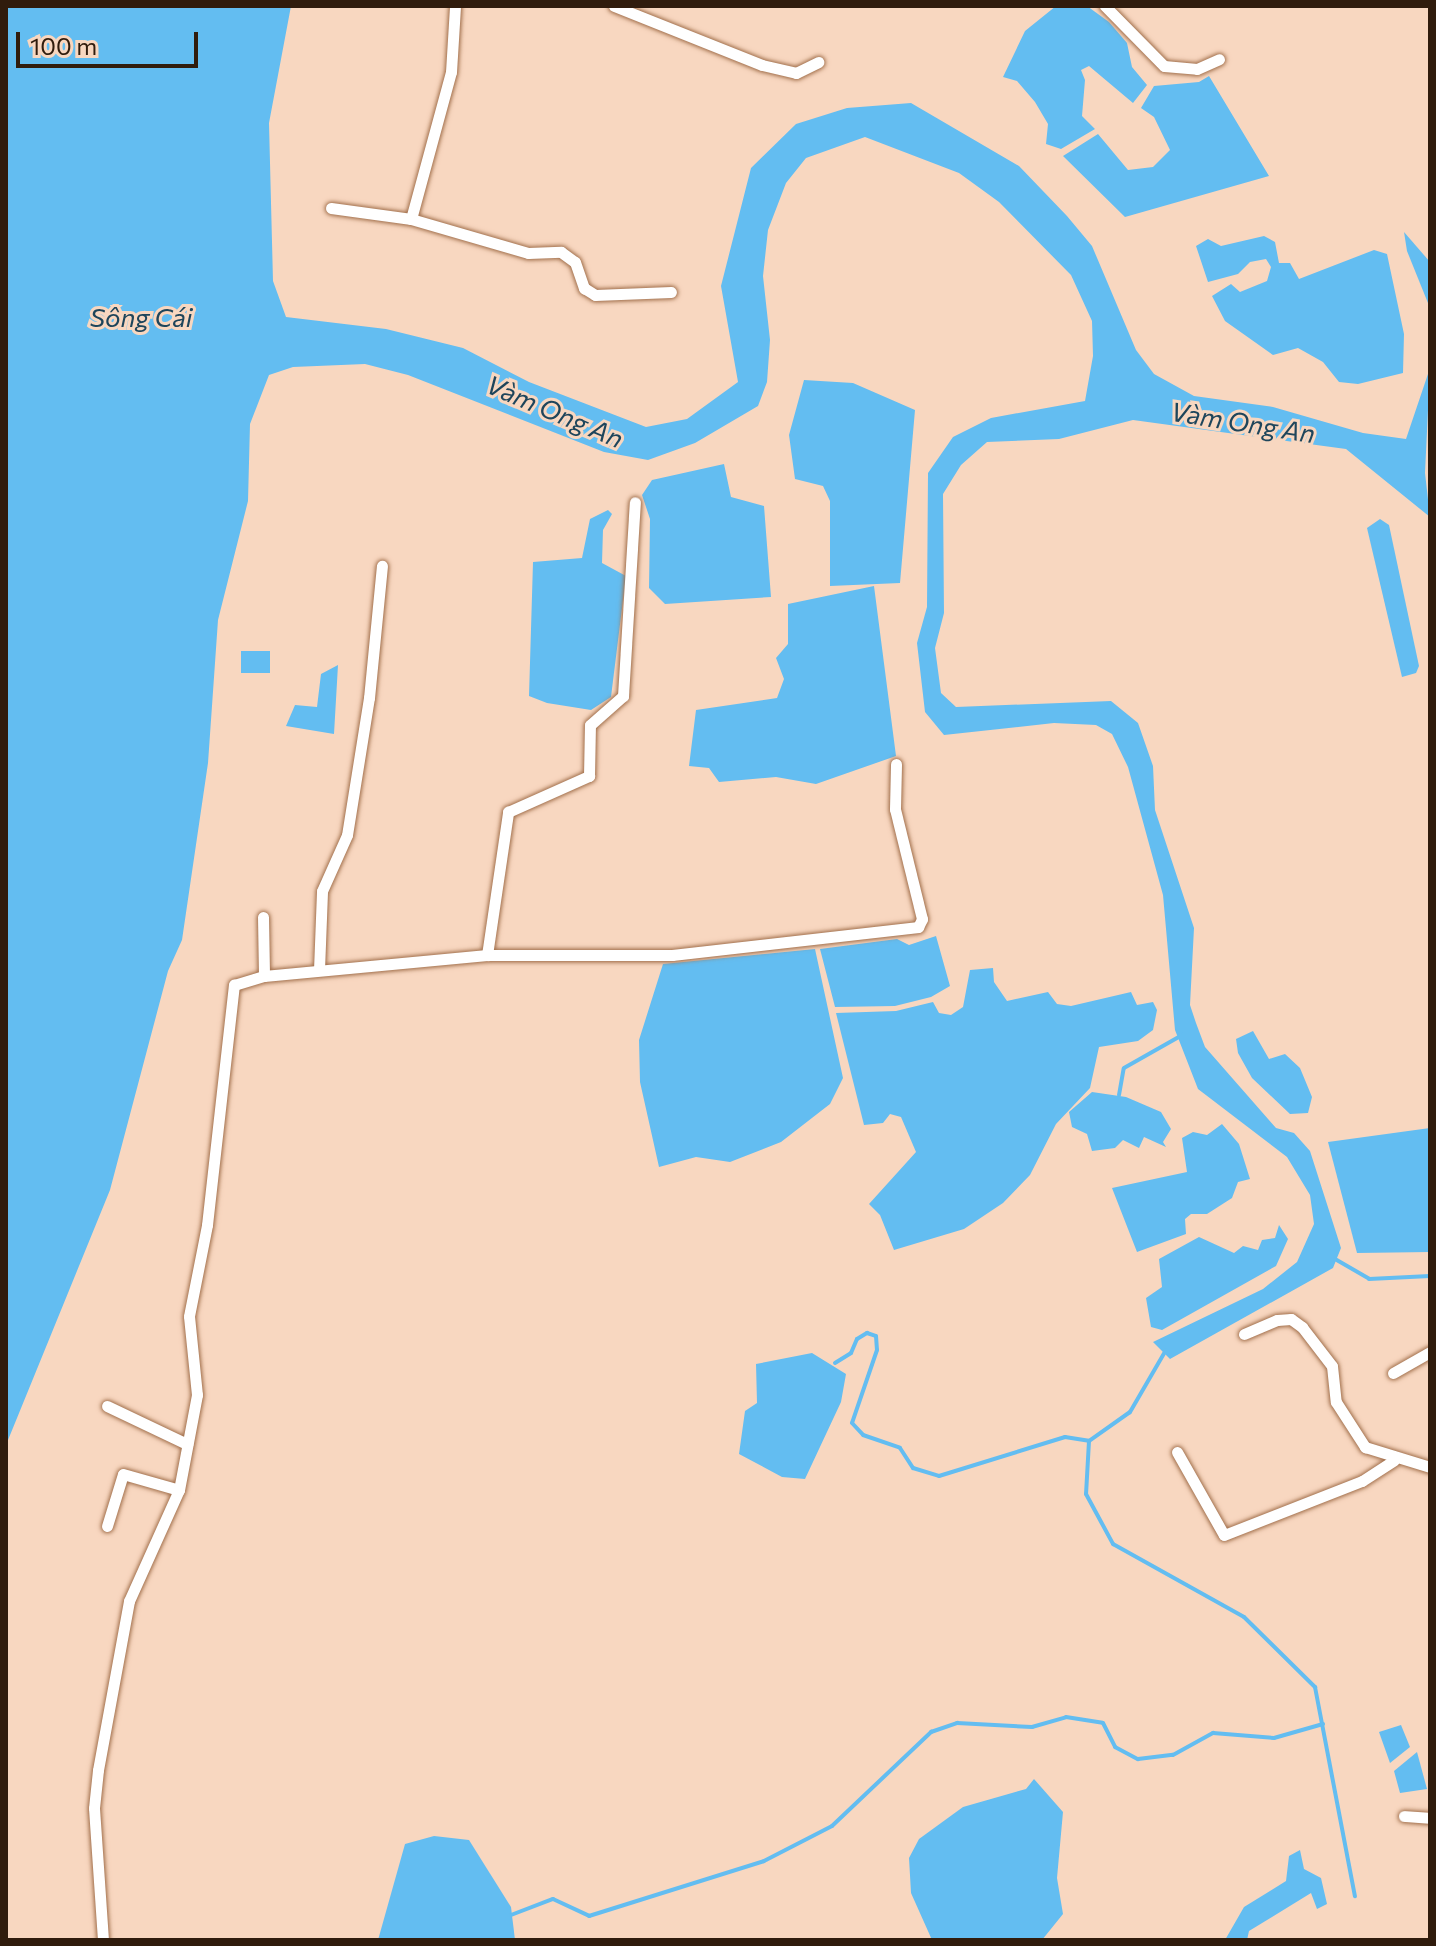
<!DOCTYPE html>
<meta charset="utf-8">
<style>
body{margin:0}
#map{position:relative;width:1436px;height:1946px;overflow:hidden;background:#f8d7c0;font-family:Commissioner,sans-serif}
div>[style]{position:absolute}
.water>*{inset:0;background:#63bdf1;transform-origin:0 0}
.stream>*{height:4px;margin:-2px;padding:0 2px;transform-origin:2px;border-radius:2px;background:#63bdf1}
.roads{filter:drop-shadow(0 0 2px #a2704c) drop-shadow(0 0 2px #a2704c)}
.minor>*{height:11px;margin:-5.5px;padding:0 5.5px;transform-origin:5.5px;border-radius:5.5px;background:#fff}
span{translate:-50% -50%;white-space:nowrap;text-align:center;line-height:1.15;-webkit-text-stroke:6px #f8d7c0;paint-order:stroke}
.water-label{font-size:26px;color:#1e455b;font-style:italic}
.frame{position:absolute;inset:0;border:8px solid #301c0d;pointer-events:none}
.scale{position:absolute;left:16px;top:32px;width:182px;height:36px;box-sizing:border-box;border:4px solid #301c0d;border-top:0;padding-left:10px;font-size:24px;line-height:28px;white-space:nowrap;color:#301c0d;-webkit-text-stroke:6px #f8d7c0;paint-order:stroke}
</style>
<div id="map">
<div class="water">
<i style="clip-path:polygon(6px 6px,291px 6px,269px 123px,273px 281px,286px 317px,386px 329px,463px 348px,529px 382px,646px 427px,687px 419px,738px 382px,721px 286px,751px 168px,796px 124px,847px 108px,911px 103px,1019px 166px,1067px 216px,1092px 246px,1136px 350px,1154px 374px,1194px 396px,1273px 407px,1363px 433px,1406px 439px,1430px 368px,1425px 473px,1430px 517px,1346px 449px,1133px 420px,1059px 439px,987px 442px,961px 465px,943px 494px,944px 613px,935px 648px,941px 693px,956px 707px,1111px 701px,1138px 723px,1153px 766px,1155px 810px,1194px 928px,1190px 1005px,1196px 1023px,1205px 1047px,1276px 1128px,1294px 1133px,1310px 1151px,1341px 1248px,1333px 1268px,1170px 1359px,1153px 1342px,1263px 1289px,1297px 1262px,1314px 1224px,1310px 1195px,1287px 1157px,1198px 1089px,1175px 1030px,1163px 895px,1128px 767px,1112px 734px,1096px 725px,1054px 723px,944px 735px,925px 712px,917px 643px,927px 607px,928px 473px,953px 437px,991px 418px,1085px 401px,1093px 356px,1092px 321px,1071px 275px,999px 202px,959px 173px,865px 137px,806px 158px,786px 183px,768px 230px,763px 276px,770px 340px,767px 382px,758px 406px,695px 443px,648px 460px,604px 452px,408px 375px,365px 364px,293px 367px,269px 375px,250px 424px,248px 501px,218px 620px,208px 763px,182px 940px,168px 971px,110px 1190px,6px 1445px)"></i>
<i style="clip-path:polygon(1056px 6px,1087px 6px,1109px 22px,1127px 43px,1132px 67px,1147px 85px,1133px 103px,1089px 66px,1081px 70px,1085px 80px,1082px 116px,1095px 129px,1061px 149px,1046px 144px,1048px 124px,1035px 102px,1017px 81px,1003px 77px,1025px 31px)"></i>
<i style="clip-path:polygon(1209px 76px,1269px 176px,1125px 217px,1063px 156px,1098px 134px,1128px 170px,1153px 167px,1170px 150px,1154px 117px,1141px 108px,1154px 86px,1199px 82px)"></i>
<i style="clip-path:polygon(1404px 232px,1430px 262px,1430px 308px,1407px 251px)"></i>
<i style="clip-path:polygon(1264px 236px,1275px 242px,1279px 263px,1290px 263px,1299px 279px,1374px 250px,1387px 254px,1404px 334px,1403px 373px,1358px 384px,1339px 382px,1323px 362px,1298px 348px,1273px 355px,1225px 321px,1212px 296px,1231px 284px,1240px 292px,1267px 281px,1271px 267px,1266px 259px,1250px 262px,1238px 274px,1208px 282px,1196px 246px,1208px 239px,1221px 246px)"></i>
<i style="clip-path:polygon(804px 380px,853px 383px,915px 410px,900px 583px,830px 586px,830px 501px,823px 486px,795px 479px,789px 435px)"></i>
<i style="clip-path:polygon(724px 464px,731px 497px,764px 506px,771px 597px,665px 604px,649px 588px,650px 519px,642px 495px,652px 480px)"></i>
<i style="clip-path:polygon(608px 510px,612px 514px,603px 530px,602px 563px,626px 576px,611px 697px,591px 710px,547px 703px,529px 696px,533px 562px,582px 558px,590px 519px)"></i>
<i style="clip-path:polygon(1380px 519px,1389px 525px,1419px 666px,1416px 673px,1402px 677px,1367px 528px)"></i>
<i style="clip-path:polygon(874px 586px,896px 756px,816px 784px,776px 777px,719px 782px,709px 768px,689px 766px,696px 710px,777px 698px,784px 679px,776px 658px,788px 644px,788px 604px)"></i>
<i style="left:241px;top:651px;width:29px;height:22px"></i>
<i style="clip-path:polygon(338px 665px,334px 734px,286px 726px,295px 705px,317px 707px,321px 674px)"></i>
<i style="clip-path:polygon(936px 936px,950px 986px,931px 997px,895px 1006px,835px 1007px,820px 949px,897px 939px,909px 945px)"></i>
<i style="clip-path:polygon(815px 949px,843px 1078px,830px 1104px,781px 1142px,730px 1162px,696px 1157px,659px 1167px,640px 1082px,639px 1040px,663px 964px)"></i>
<i style="clip-path:polygon(993px 968px,994px 982px,1007px 1001px,1048px 992px,1057px 1004px,1071px 1006px,1131px 992px,1137px 1005px,1153px 1002px,1157px 1010px,1153px 1030px,1138px 1041px,1099px 1047px,1090px 1088px,1056px 1124px,1030px 1175px,1003px 1203px,964px 1229px,894px 1250px,880px 1215px,869px 1204px,916px 1152px,901px 1117px,890px 1114px,883px 1123px,864px 1125px,836px 1013px,896px 1011px,933px 1002px,939px 1013px,951px 1015px,963px 1007px,970px 970px)"></i>
<i style="clip-path:polygon(1253px 1031px,1269px 1059px,1285px 1054px,1300px 1068px,1312px 1097px,1308px 1113px,1290px 1114px,1252px 1078px,1238px 1053px,1236px 1039px)"></i>
<i style="clip-path:polygon(1092px 1092px,1126px 1097px,1161px 1112px,1171px 1129px,1163px 1142px,1166px 1147px,1144px 1137px,1139px 1148px,1123px 1140px,1115px 1148px,1092px 1151px,1087px 1134px,1072px 1127px,1069px 1112px)"></i>
<i style="clip-path:polygon(1222px 1124px,1239px 1144px,1250px 1179px,1238px 1182px,1232px 1198px,1207px 1214px,1191px 1214px,1185px 1219px,1186px 1234px,1137px 1252px,1112px 1188px,1187px 1172px,1182px 1138px,1193px 1132px,1207px 1135px)"></i>
<i style="clip-path:polygon(1430px 1128px,1430px 1252px,1357px 1253px,1328px 1142px)"></i>
<i style="clip-path:polygon(1279px 1225px,1288px 1239px,1276px 1266px,1162px 1330px,1151px 1327px,1146px 1298px,1162px 1287px,1159px 1259px,1199px 1237px,1234px 1253px,1243px 1246px,1258px 1250px,1262px 1240px,1275px 1238px)"></i>
<i style="clip-path:polygon(812px 1353px,846px 1374px,841px 1402px,805px 1479px,782px 1477px,739px 1454px,745px 1411px,757px 1403px,756px 1364px)"></i>
<i style="clip-path:polygon(1401px 1725px,1410px 1747px,1390px 1763px,1379px 1732px)"></i>
<i style="clip-path:polygon(1417px 1752px,1427px 1789px,1400px 1793px,1394px 1771px)"></i>
<i style="clip-path:polygon(1034px 1779px,1063px 1812px,1057px 1878px,1063px 1914px,1042px 1940px,932px 1940px,911px 1893px,909px 1858px,919px 1839px,963px 1807px,1026px 1789px)"></i>
<i style="clip-path:polygon(434px 1836px,469px 1840px,511px 1907px,515px 1940px,378px 1940px,405px 1844px)"></i>
<i style="clip-path:polygon(1300px 1850px,1304px 1869px,1321px 1878px,1327px 1904px,1317px 1909px,1311px 1893px,1249px 1931px,1247px 1940px,1225px 1940px,1244px 1907px,1286px 1881px,1289px 1856px)"></i>
</div>
<div class="stream">
<i style="left:1119px;top:1095px;width:27px;rotate:-80deg"></i>
<i style="left:1124px;top:1068px;width:67px;rotate:-29.6deg"></i>
<i style="left:1335px;top:1259px;width:39px;rotate:30deg"></i>
<i style="left:1369px;top:1279px;width:61px;rotate:-2.8deg"></i>
<i style="left:1166px;top:1350px;width:72px;rotate:120.1deg"></i>
<i style="left:1130px;top:1412px;width:50px;rotate:144.7deg"></i>
<i style="left:1089px;top:1441px;width:53px;rotate:93.2deg"></i>
<i style="left:1086px;top:1494px;width:57px;rotate:61.6deg"></i>
<i style="left:1113px;top:1544px;width:150px;rotate:29.1deg"></i>
<i style="left:1244px;top:1617px;width:100px;rotate:44.6deg"></i>
<i style="left:1315px;top:1687px;width:213px;rotate:79.2deg"></i>
<i style="left:835px;top:1363px;width:19px;rotate:-32deg"></i>
<i style="left:851px;top:1353px;width:15px;rotate:-67deg"></i>
<i style="left:857px;top:1339px;width:12px;rotate:-31deg"></i>
<i style="left:867px;top:1333px;width:9px;rotate:18deg"></i>
<i style="left:876px;top:1336px;width:14px;rotate:86deg"></i>
<i style="left:877px;top:1350px;width:77px;rotate:108.9deg"></i>
<i style="left:852px;top:1423px;width:16px;rotate:47deg"></i>
<i style="left:863px;top:1435px;width:39px;rotate:19deg"></i>
<i style="left:900px;top:1448px;width:24px;rotate:57deg"></i>
<i style="left:913px;top:1468px;width:27px;rotate:17deg"></i>
<i style="left:939px;top:1476px;width:132px;rotate:-17.2deg"></i>
<i style="left:1065px;top:1437px;width:24px;rotate:9deg"></i>
<i style="left:511px;top:1915px;width:45px;rotate:-20.9deg"></i>
<i style="left:553px;top:1899px;width:40px;rotate:25deg"></i>
<i style="left:589px;top:1916px;width:183px;rotate:-17.4deg"></i>
<i style="left:764px;top:1861px;width:76px;rotate:-27.2deg"></i>
<i style="left:832px;top:1826px;width:137px;rotate:-43.5deg"></i>
<i style="left:931px;top:1732px;width:28px;rotate:-19deg"></i>
<i style="left:957px;top:1723px;width:75px;rotate:3.1deg"></i>
<i style="left:1032px;top:1727px;width:35px;rotate:-16deg"></i>
<i style="left:1066px;top:1717px;width:37px;rotate:9deg"></i>
<i style="left:1103px;top:1723px;width:27px;rotate:63deg"></i>
<i style="left:1115px;top:1747px;width:26px;rotate:28deg"></i>
<i style="left:1138px;top:1759px;width:35px;rotate:-7deg"></i>
<i style="left:1173px;top:1755px;width:46px;rotate:-28.8deg"></i>
<i style="left:1213px;top:1733px;width:61px;rotate:4.7deg"></i>
<i style="left:1274px;top:1738px;width:51px;rotate:-15.9deg"></i>
</div>
<div class="roads">
<div class="minor">
<i style="left:614px;top:6px;width:159px;rotate:21.7deg"></i>
<i style="left:762px;top:65px;width:35px;rotate:13deg"></i>
<i style="left:796px;top:73px;width:25px;rotate:-26deg"></i>
<i style="left:1105px;top:6px;width:84px;rotate:45.5deg"></i>
<i style="left:1164px;top:66px;width:33px;rotate:5deg"></i>
<i style="left:1197px;top:69px;width:24px;rotate:-24deg"></i>
<i style="left:331px;top:208px;width:81px;rotate:7.8deg"></i>
<i style="left:411px;top:219px;width:122px;rotate:16.2deg"></i>
<i style="left:528px;top:253px;width:33px;rotate:-2deg"></i>
<i style="left:561px;top:252px;width:17px;rotate:36deg"></i>
<i style="left:575px;top:262px;width:28px;rotate:71deg"></i>
<i style="left:584px;top:288px;width:13px;rotate:32deg"></i>
<i style="left:595px;top:295px;width:76px;rotate:-2.3deg"></i>
<i style="left:411px;top:219px;width:152px;rotate:-74.8deg"></i>
<i style="left:451px;top:72px;width:66px;rotate:-86.5deg"></i>
<i style="left:263px;top:917px;width:59px;rotate:89deg"></i>
<i style="left:487px;top:955px;width:145px;rotate:-81.6deg"></i>
<i style="left:508px;top:812px;width:89px;rotate:-24deg"></i>
<i style="left:589px;top:776px;width:51px;rotate:-88.9deg"></i>
<i style="left:590px;top:725px;width:44px;rotate:-41.3deg"></i>
<i style="left:623px;top:696px;width:194px;rotate:-86.5deg"></i>
<i style="left:319px;top:970px;width:79px;rotate:-87.8deg"></i>
<i style="left:322px;top:891px;width:61px;rotate:-65.9deg"></i>
<i style="left:347px;top:835px;width:139px;rotate:-80.9deg"></i>
<i style="left:369px;top:698px;width:133px;rotate:-84.4deg"></i>
<i style="left:1244px;top:1334px;width:36px;rotate:-23deg"></i>
<i style="left:1277px;top:1320px;width:14px;rotate:-4deg"></i>
<i style="left:1291px;top:1319px;width:14px;rotate:36deg"></i>
<i style="left:1302px;top:1327px;width:49px;rotate:52.4deg"></i>
<i style="left:1332px;top:1366px;width:36px;rotate:84deg"></i>
<i style="left:1336px;top:1402px;width:54px;rotate:57.2deg"></i>
<i style="left:1365px;top:1447px;width:68px;rotate:17.1deg"></i>
<i style="left:1393px;top:1373px;width:43px;rotate:-29.6deg"></i>
<i style="left:107px;top:1406px;width:89px;rotate:25.4deg"></i>
<i style="left:1177px;top:1452px;width:95px;rotate:60.5deg"></i>
<i style="left:1224px;top:1535px;width:148px;rotate:-21.4deg"></i>
<i style="left:1362px;top:1481px;width:38px;rotate:-33deg"></i>
<i style="left:107px;top:1526px;width:54px;rotate:-72.9deg"></i>
<i style="left:123px;top:1474px;width:58px;rotate:15.9deg"></i>
<i style="left:1404px;top:1816px;width:26px;rotate:4deg"></i>
<i style="left:103px;top:1940px;width:132px;rotate:-93.9deg"></i>
<i style="left:94px;top:1808px;width:38px;rotate:-84deg"></i>
<i style="left:98px;top:1770px;width:172px;rotate:-79.6deg"></i>
<i style="left:129px;top:1601px;width:122px;rotate:-65.8deg"></i>
<i style="left:179px;top:1490px;width:97px;rotate:-79.3deg"></i>
<i style="left:197px;top:1395px;width:79px;rotate:-95.8deg"></i>
<i style="left:189px;top:1316px;width:93px;rotate:-78.8deg"></i>
<i style="left:207px;top:1225px;width:242px;rotate:-83.6deg"></i>
<i style="left:234px;top:985px;width:31px;rotate:-17deg"></i>
<i style="left:264px;top:976px;width:224px;rotate:-5.4deg"></i>
<i style="left:487px;top:955px;width:185px"></i>
<i style="left:672px;top:955px;width:248px;rotate:-6.5deg"></i>
<i style="left:918px;top:927px;width:9px;rotate:-63deg"></i>
<i style="left:922px;top:919px;width:113px;rotate:-103.8deg"></i>
<i style="left:895px;top:809px;width:45px;rotate:-88.7deg"></i>
</div>
</div>
<div class="water-label">
<span style="left:141px;top:317px">Sông Cái</span>
<span style="left:555px;top:411px;rotate:23deg">Vàm Ong An</span>
<span style="left:1243px;top:422px;rotate:9deg">Vàm Ong An</span>
</div>
<div class="frame"></div>
<div class="scale">100 m</div>
</div>
